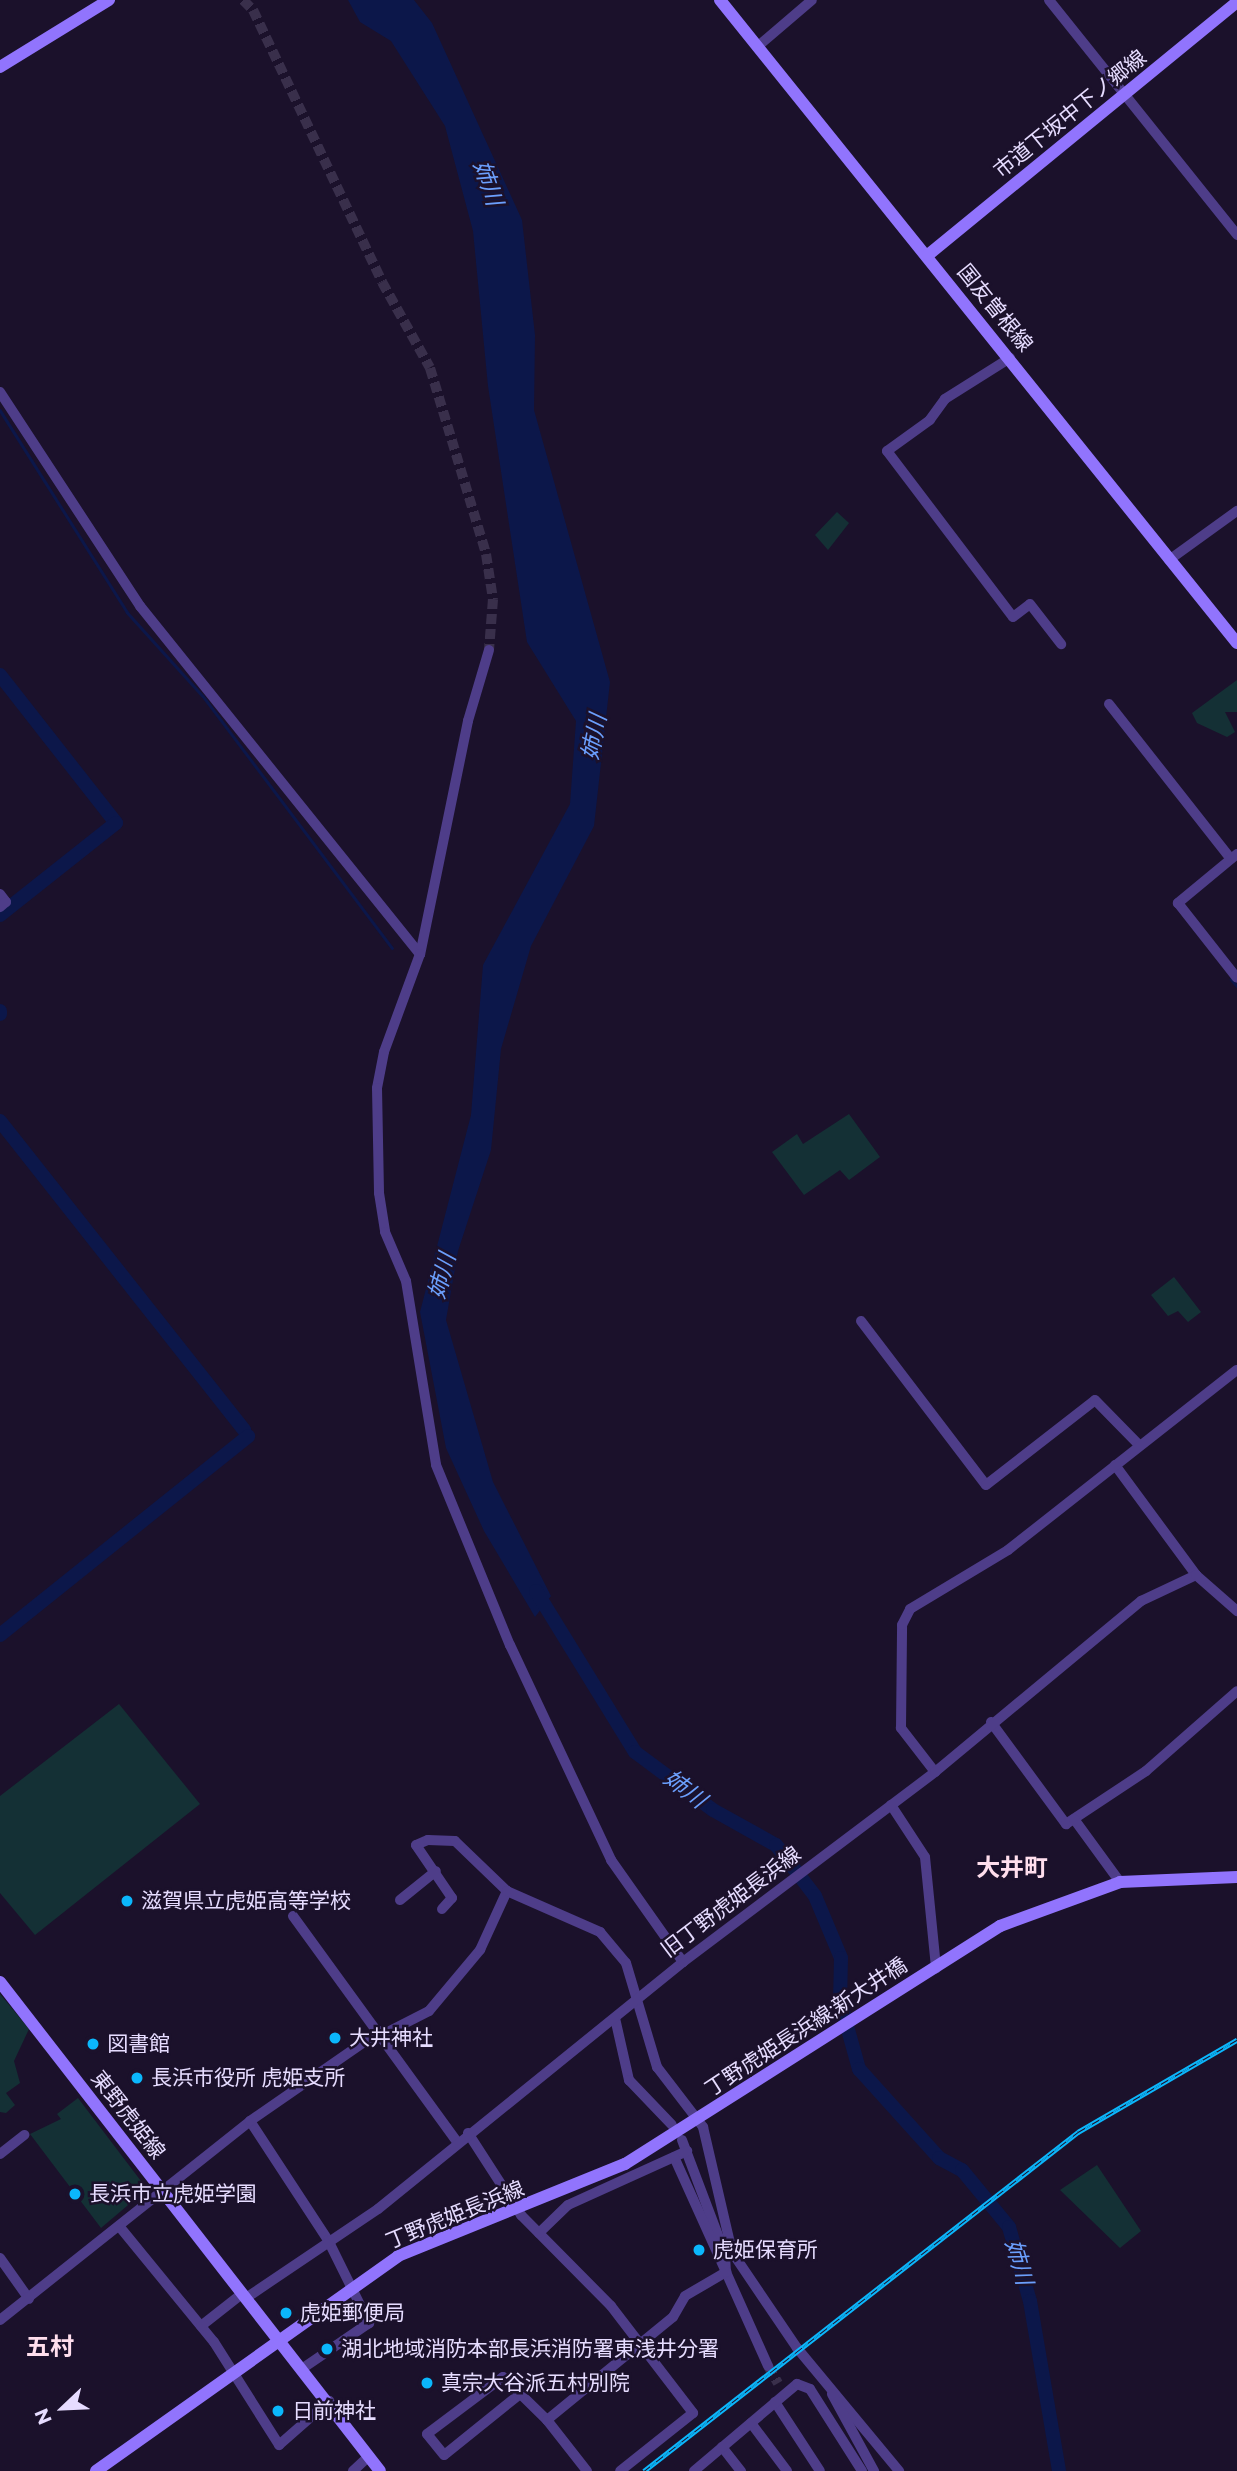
<!DOCTYPE html>
<meta charset="utf-8">
<style>
body{margin:0}
#map{position:relative;width:1237px;height:2471px;overflow:hidden;background:#1b112b;font-family:Montserrat,"Noto Sans JP",sans-serif}
div>[style]{position:absolute}
.green>*{inset:0;background:#143035}
.water>*{inset:0;background:#0c174a}
.stream>*{height:2.5px;margin:-1.25px;padding:0 1.25px;transform-origin:1.25px;border-radius:1.25px;background:#0c174a}
.river>*{height:14px;margin:-7px;padding:0 7px;transform-origin:7px;border-radius:7px;background:#0c174a}
.street-tunnel>*{height:10px;margin-top:-5px;transform-origin:0;background:repeating-linear-gradient(90deg,#392f4b 0 10px,transparent 0 15px)}
.street>*{height:10px;margin:-5px;padding:0 5px;transform-origin:5px;border-radius:5px;background:#4e3d89}
.secondary>*{height:12px;margin:-6px;padding:0 6px;transform-origin:6px;border-radius:6px;background:#9174fd}
.rail>*{height:5px;margin-top:-2.5px;transform-origin:0;background:repeating-linear-gradient(90deg,#1b112b 0 8px,#0bb7fc 0 16px);box-sizing:border-box;border-block:2px solid #0bb7fc}
.dots>*{width:19px;height:19px;translate:-50% -50%;box-sizing:border-box;border:4px solid #1b112b;border-radius:50%}
span{translate:-50% -50%;white-space:nowrap;text-align:center;line-height:1.15;-webkit-text-stroke:5px #1b112b;paint-order:stroke}
.street-label{font-size:21px;color:#e6dcff}
.poi-label{font-size:21px;color:#e6dcff}
.left{translate:0 -50%;text-align:left}
.water-label{font-size:23px;color:#6b9ffd;font-style:italic}
.quarter-label{font-size:24px;color:#ffdeed;font-weight:700}
.north{position:absolute;left:28px;top:2373px;width:70px;height:70px;-webkit-text-stroke:5px #1b112b;paint-order:stroke;rotate:247deg;font-size:19px;font-weight:700;line-height:28px;text-align:center;color:#e6dcff}
.north::after{content:'';display:block;margin:auto;width:24px;height:32px;background:#e6dcff;clip-path:polygon(50% 0,100% 100%,50% 72%,0 100%)}
</style>
<div id="map">
<div class="green">
<i style="clip-path:polygon(837px 512px,849px 523px,828px 550px,815px 535px)"></i>
<i style="clip-path:polygon(1237px 680px,1237px 712px,1225px 712px,1235px 732px,1227px 737px,1197px 723px,1192px 713px)"></i>
<i style="clip-path:polygon(849px 1114px,880px 1157px,849px 1180px,840px 1170px,804px 1195px,772px 1152px,797px 1134px,803px 1144px)"></i>
<i style="clip-path:polygon(1174px 1277px,1201px 1312px,1188px 1322px,1178px 1311px,1168px 1316px,1151px 1295px)"></i>
<i style="clip-path:polygon(119px 1704px,200px 1804px,35px 1935px,0 1893px,0 1796px)"></i>
<i style="clip-path:polygon(0 1994px,29px 2029px,14px 2061px,20px 2083px,6px 2093px,15px 2105px,6px 2113px,0 2112px)"></i>
<i style="clip-path:polygon(78px 2098px,147px 2189px,101px 2228px,30px 2134px,61px 2119px,57px 2114px)"></i>
<i style="clip-path:polygon(1097px 2165px,1141px 2231px,1120px 2248px,1060px 2190px)"></i>
</div>
<div class="water">
<i style="clip-path:polygon(348px 0,414px 0,432px 23px,522px 220px,535px 335px,534px 410px,610px 682px,594px 826px,531px 946px,501px 1049px,491px 1150px,458px 1251px,446px 1320px,493px 1482px,551px 1596px,535px 1617px,484px 1531px,446px 1448px,420px 1312px,471px 1115px,483px 965px,570px 804px,576px 721px,527px 642px,488px 386px,473px 231px,445px 126px,391px 41px,360px 22px)"></i>
</div>
<div class="stream">
<i style="left:0;top:410px;width:239px;rotate:57.8deg"></i>
<i style="left:127px;top:612px;width:113px;rotate:47.9deg"></i>
<i style="left:203px;top:696px;width:315px;rotate:53.1deg"></i>
<i style="left:1231px;top:979px;width:9px;rotate:49deg"></i>
</div>
<div class="river">
<i style="left:0;top:675px;width:188px;rotate:51.9deg"></i>
<i style="left:116px;top:823px;width:148px;rotate:141.6deg"></i>
<i style="left:0;top:1011px;width:3px;rotate:90deg"></i>
<i style="left:0;top:1121px;width:394px;rotate:51.7deg"></i>
<i style="left:536px;top:1591px;width:189px;rotate:58.4deg"></i>
<i style="left:635px;top:1752px;width:97px;rotate:36.6deg"></i>
<i style="left:713px;top:1810px;width:72px;rotate:29.1deg"></i>
<i style="left:776px;top:1845px;width:64px;rotate:52.6deg"></i>
<i style="left:815px;top:1896px;width:67px;rotate:67.2deg"></i>
<i style="left:841px;top:1958px;width:43px;rotate:91.3deg"></i>
<i style="left:840px;top:2001px;width:71px;rotate:74.4deg"></i>
<i style="left:859px;top:2069px;width:120px;rotate:48deg"></i>
<i style="left:939px;top:2158px;width:26px;rotate:28deg"></i>
<i style="left:962px;top:2170px;width:74px;rotate:50.5deg"></i>
<i style="left:1009px;top:2227px;width:77px;rotate:74.2deg"></i>
<i style="left:1030px;top:2301px;width:172px;rotate:80.3deg"></i>
<i style="left:0;top:1635px;width:318px;rotate:-38.7deg"></i>
</div>
<div class="street-tunnel">
<i style="left:243px;top:0;width:14px;rotate:45deg"></i>
<i style="left:253px;top:10px;width:301px;rotate:64.6deg"></i>
<i style="left:382px;top:282px;width:98px;rotate:60.8deg"></i>
<i style="left:430px;top:368px;width:194px;rotate:73.2deg"></i>
<i style="left:486px;top:554px;width:46px;rotate:81.2deg"></i>
<i style="left:493px;top:599px;width:51px;rotate:94.5deg"></i>
<i style="left:768px;top:2366px;width:20px;rotate:60deg"></i>
</div>
<div class="street">
<i style="left:1049px;top:0;width:301px;rotate:51.3deg"></i>
<i style="left:757px;top:47px;width:72px;rotate:-40.5deg"></i>
<i style="left:1010px;top:358px;width:77px;rotate:147.8deg"></i>
<i style="left:945px;top:399px;width:26px;rotate:126deg"></i>
<i style="left:930px;top:420px;width:53px;rotate:144.2deg"></i>
<i style="left:887px;top:451px;width:208px;rotate:52.8deg"></i>
<i style="left:1013px;top:617px;width:21px;rotate:-37deg"></i>
<i style="left:1030px;top:604px;width:51px;rotate:52.2deg"></i>
<i style="left:0;top:392px;width:256px;rotate:56.8deg"></i>
<i style="left:140px;top:606px;width:447px;rotate:51.2deg"></i>
<i style="left:1169px;top:560px;width:84px;rotate:-35.8deg"></i>
<i style="left:489px;top:650px;width:74px;rotate:106.5deg"></i>
<i style="left:468px;top:721px;width:238px;rotate:101.6deg"></i>
<i style="left:420px;top:954px;width:104px;rotate:110.2deg"></i>
<i style="left:384px;top:1052px;width:37px;rotate:101deg"></i>
<i style="left:377px;top:1088px;width:105px;rotate:88.9deg"></i>
<i style="left:379px;top:1193px;width:39px;rotate:81deg"></i>
<i style="left:385px;top:1232px;width:53px;rotate:66.8deg"></i>
<i style="left:406px;top:1281px;width:186px;rotate:80.7deg"></i>
<i style="left:436px;top:1465px;width:195px;rotate:67.7deg"></i>
<i style="left:510px;top:1645px;width:238px;rotate:64.8deg"></i>
<i style="left:611px;top:1860px;width:125px;rotate:54.8deg"></i>
<i style="left:1109px;top:704px;width:197px;rotate:51.8deg"></i>
<i style="left:1237px;top:854px;width:77px;rotate:140.3deg"></i>
<i style="left:1178px;top:903px;width:95px;rotate:51.8deg"></i>
<i style="left:0;top:894px;width:10px;rotate:53deg"></i>
<i style="left:6px;top:902px;width:8px;rotate:140deg"></i>
<i style="left:861px;top:1321px;width:206px;rotate:52.7deg"></i>
<i style="left:986px;top:1485px;width:138px;rotate:-37.9deg"></i>
<i style="left:1095px;top:1400px;width:63px;rotate:45.6deg"></i>
<i style="left:1115px;top:1465px;width:137px;rotate:53.6deg"></i>
<i style="left:991px;top:1722px;width:127px;rotate:53.7deg"></i>
<i style="left:1066px;top:1824px;width:96px;rotate:-33.5deg"></i>
<i style="left:1146px;top:1771px;width:121px;rotate:-41.3deg"></i>
<i style="left:935px;top:1772px;width:56px;rotate:-127.7deg"></i>
<i style="left:901px;top:1728px;width:103px;rotate:-89.4deg"></i>
<i style="left:902px;top:1625px;width:18px;rotate:-63deg"></i>
<i style="left:910px;top:1609px;width:114px;rotate:-31deg"></i>
<i style="left:1008px;top:1550px;width:291px;rotate:-38.2deg"></i>
<i style="left:891px;top:1805px;width:62px;rotate:56.8deg"></i>
<i style="left:925px;top:1857px;width:112px;rotate:84.3deg"></i>
<i style="left:1074px;top:1819px;width:78px;rotate:53.9deg"></i>
<i style="left:400px;top:1900px;width:46px;rotate:-38.9deg"></i>
<i style="left:442px;top:1909px;width:15px;rotate:-48deg"></i>
<i style="left:452px;top:1898px;width:64px;rotate:-124.2deg"></i>
<i style="left:416px;top:1845px;width:13px;rotate:-23deg"></i>
<i style="left:428px;top:1840px;width:27px;rotate:2deg"></i>
<i style="left:455px;top:1841px;width:72px;rotate:43.9deg"></i>
<i style="left:293px;top:1916px;width:279px;rotate:54deg"></i>
<i style="left:615px;top:2018px;width:64px;rotate:77.3deg"></i>
<i style="left:629px;top:2080px;width:62px;rotate:46.3deg"></i>
<i style="left:380px;top:2036px;width:55px;rotate:-27deg"></i>
<i style="left:429px;top:2011px;width:80px;rotate:-50.1deg"></i>
<i style="left:480px;top:1950px;width:65px;rotate:-65.4deg"></i>
<i style="left:507px;top:1891px;width:102px;rotate:23.8deg"></i>
<i style="left:600px;top:1932px;width:40px;rotate:50deg"></i>
<i style="left:626px;top:1963px;width:109px;rotate:73.4deg"></i>
<i style="left:657px;top:2067px;width:76px;rotate:52.5deg"></i>
<i style="left:703px;top:2127px;width:128px;rotate:76.9deg"></i>
<i style="left:732px;top:2252px;width:116px;rotate:55.9deg"></i>
<i style="left:797px;top:2348px;width:160px;rotate:50.3deg"></i>
<i style="left:250px;top:2121px;width:142px;rotate:56.8deg"></i>
<i style="left:328px;top:2240px;width:93px;rotate:63.7deg"></i>
<i style="left:369px;top:2323px;width:80px;rotate:145.7deg"></i>
<i style="left:468px;top:2133px;width:98px;rotate:57.1deg"></i>
<i style="left:521px;top:2215px;width:128px;rotate:45.3deg"></i>
<i style="left:611px;top:2306px;width:135px;rotate:52.5deg"></i>
<i style="left:693px;top:2413px;width:93px;rotate:141.5deg"></i>
<i style="left:682px;top:2140px;width:122px;rotate:69.3deg"></i>
<i style="left:725px;top:2254px;width:18px;rotate:87deg"></i>
<i style="left:726px;top:2272px;width:103px;rotate:65.9deg"></i>
<i style="left:0;top:2154px;width:31px;rotate:-38deg"></i>
<i style="left:119px;top:2226px;width:150px;rotate:50.7deg"></i>
<i style="left:214px;top:2342px;width:122px;rotate:57.7deg"></i>
<i style="left:279px;top:2445px;width:67px;rotate:-41.3deg"></i>
<i style="left:539px;top:2233px;width:40px;rotate:-44deg"></i>
<i style="left:568px;top:2205px;width:131px;rotate:-24.4deg"></i>
<i style="left:0;top:2258px;width:50px;rotate:54.7deg"></i>
<i style="left:246px;top:2298px;width:159px;rotate:-34deg"></i>
<i style="left:378px;top:2209px;width:392px;rotate:-39deg"></i>
<i style="left:683px;top:1962px;width:316px;rotate:-37deg"></i>
<i style="left:935px;top:1772px;width:268px;rotate:-39.7deg"></i>
<i style="left:1141px;top:1601px;width:61px;rotate:-25.3deg"></i>
<i style="left:1196px;top:1575px;width:55px;rotate:41.3deg"></i>
<i style="left:0;top:2320px;width:320px;rotate:-38.5deg"></i>
<i style="left:250px;top:2121px;width:158px;rotate:-34.7deg"></i>
<i style="left:201px;top:2326px;width:53px;rotate:-38.2deg"></i>
<i style="left:520px;top:2394px;width:97px;rotate:141.2deg"></i>
<i style="left:444px;top:2455px;width:27px;rotate:-129deg"></i>
<i style="left:427px;top:2434px;width:95px;rotate:-36.9deg"></i>
<i style="left:503px;top:2377px;width:62px;rotate:44.3deg"></i>
<i style="left:832px;top:2394px;width:88px;rotate:61.4deg"></i>
<i style="left:775px;top:2402px;width:82px;rotate:56.9deg"></i>
<i style="left:751px;top:2423px;width:60px;rotate:53.1deg"></i>
<i style="left:722px;top:2447px;width:31px;rotate:52deg"></i>
<i style="left:353px;top:2471px;width:22px;rotate:-43deg"></i>
<i style="left:587px;top:2471px;width:65px;rotate:-128.1deg"></i>
<i style="left:547px;top:2420px;width:163px;rotate:-39.3deg"></i>
<i style="left:673px;top:2317px;width:24px;rotate:-60deg"></i>
<i style="left:685px;top:2296px;width:48px;rotate:-30.3deg"></i>
<i style="left:726px;top:2272px;width:126px;rotate:-114.3deg"></i>
<i style="left:694px;top:2471px;width:135px;rotate:-40.2deg"></i>
<i style="left:797px;top:2384px;width:14px;rotate:21deg"></i>
<i style="left:810px;top:2389px;width:97px;rotate:57.6deg"></i>
</div>
<div class="secondary">
<i style="left:720px;top:0;width:825px;rotate:51.2deg"></i>
<i style="left:0;top:67px;width:128px;rotate:-31.6deg"></i>
<i style="left:928px;top:255px;width:399px;rotate:-39.3deg"></i>
<i style="left:0;top:1982px;width:619px;rotate:52.15deg"></i>
<i style="left:96px;top:2471px;width:371px;rotate:-35.4deg"></i>
<i style="left:398px;top:2256px;width:245px;rotate:-22.1deg"></i>
<i style="left:625px;top:2164px;width:444px;rotate:-32.4deg"></i>
<i style="left:1000px;top:1926px;width:128px;rotate:-20.1deg"></i>
<i style="left:1120px;top:1882px;width:117px;rotate:-2.4deg"></i>
</div>
<div class="rail">
<i style="left:644px;top:2471px;width:551px;rotate:-37.99deg"></i>
<i style="left:1078px;top:2132px;width:184px;rotate:-30.1deg"></i>
</div>
<div class="dots">
<i style="left:127px;top:1901px;background:#0bb7fc"></i>
<i style="left:335px;top:2038px;background:#0bb7fc"></i>
<i style="left:93px;top:2044px;background:#0bb7fc"></i>
<i style="left:137px;top:2078px;background:#0bb7fc"></i>
<i style="left:75px;top:2194px;background:#0bb7fc"></i>
<i style="left:699px;top:2250px;background:#0bb7fc"></i>
<i style="left:286px;top:2313px;background:#0bb7fc"></i>
<i style="left:327px;top:2349px;background:#0bb7fc"></i>
<i style="left:427px;top:2383px;background:#0bb7fc"></i>
<i style="left:278px;top:2411px;background:#0bb7fc"></i>
</div>
<div class="street-label">
<span style="left:1070px;top:114px;rotate:-39deg">市道下坂中下ノ郷線</span>
<span style="left:995px;top:308px;rotate:51deg">国友曽根線</span>
<span style="left:731px;top:1902px;rotate:-37deg">旧丁野虎姫長浜線</span>
<span style="left:806px;top:2027px;rotate:-33deg">丁野虎姫長浜線;新大井橋</span>
<span style="left:128px;top:2115px;rotate:52deg">東野虎姫線</span>
<span style="left:455px;top:2215px;rotate:-22deg">丁野虎姫長浜線</span>
</div>
<div class="poi-label">
<span class="left" style="left:141px;top:1901px">滋賀県立虎姫高等学校</span>
<span class="left" style="left:349px;top:2038px">大井神社</span>
<span class="left" style="left:107px;top:2044px">図書館</span>
<span class="left" style="left:151px;top:2078px">長浜市役所 虎姫支所</span>
<span class="left" style="left:89px;top:2194px">長浜市立虎姫学園</span>
<span class="left" style="left:713px;top:2250px">虎姫保育所</span>
<span class="left" style="left:300px;top:2313px">虎姫郵便局</span>
<span class="left" style="left:341px;top:2349px">湖北地域消防本部長浜消防署東浅井分署</span>
<span class="left" style="left:441px;top:2383px">真宗大谷派五村別院</span>
<span class="left" style="left:292px;top:2411px">日前神社</span>
</div>
<div class="water-label">
<span style="left:488px;top:183px;rotate:71deg">姉川</span>
<span style="left:594px;top:737px;rotate:-79deg">姉川</span>
<span style="left:442px;top:1276px;rotate:-75deg">姉川</span>
<span style="left:685px;top:1789px;rotate:37deg">姉川</span>
<span style="left:1019px;top:2262px;rotate:74deg">姉川</span>
</div>
<div class="quarter-label">
<span style="left:1012px;top:1868px">大井町</span>
<span style="left:50px;top:2347px">五村</span>
</div>
<div class="north">N</div>
</div>
